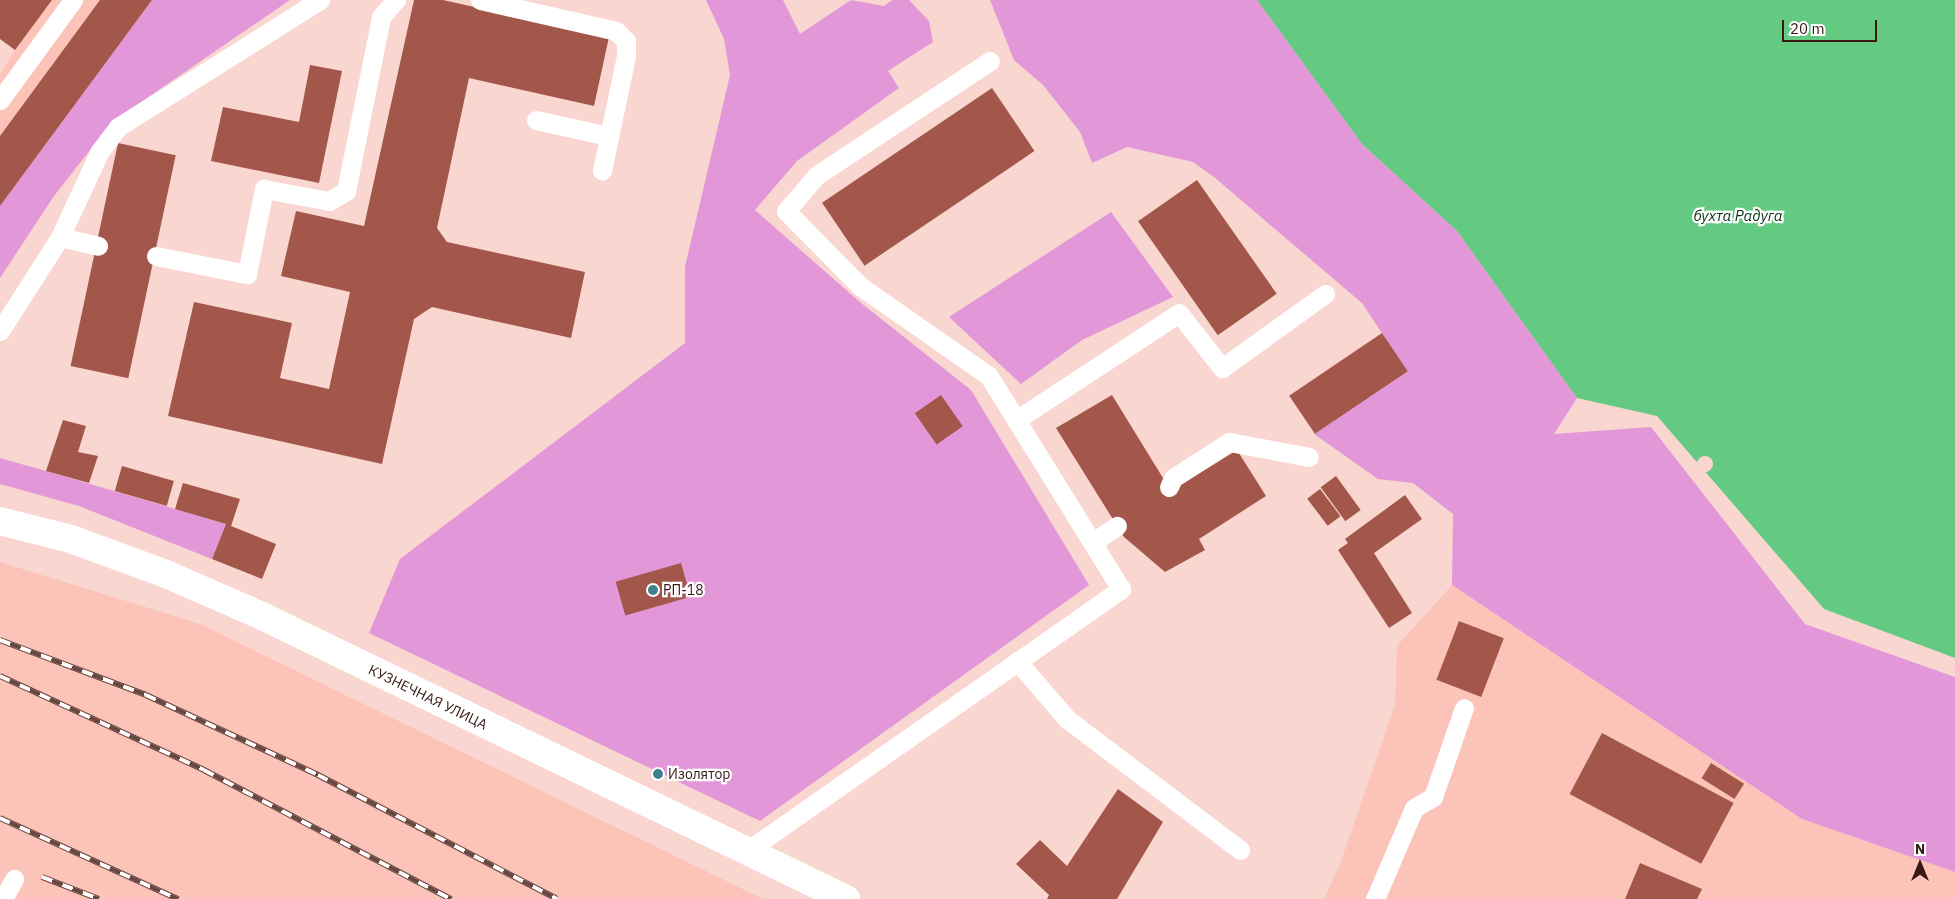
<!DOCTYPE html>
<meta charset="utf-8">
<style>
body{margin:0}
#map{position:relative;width:1955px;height:899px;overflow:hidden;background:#f9d6cf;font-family:"IBM Plex Sans",sans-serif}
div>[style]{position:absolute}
.built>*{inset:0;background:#fcc3b8}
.green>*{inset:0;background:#e297d9}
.water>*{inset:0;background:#64c981}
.pier>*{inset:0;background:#f9d6cf}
.round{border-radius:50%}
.building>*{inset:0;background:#a3574a;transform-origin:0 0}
.service>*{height:19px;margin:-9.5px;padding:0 9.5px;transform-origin:9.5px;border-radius:9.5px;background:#fff}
.minor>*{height:28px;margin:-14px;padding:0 14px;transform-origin:14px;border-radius:14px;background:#fff}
.rail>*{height:5.5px;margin-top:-2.75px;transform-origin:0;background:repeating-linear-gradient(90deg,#fff 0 11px,#674741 0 22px);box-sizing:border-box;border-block:1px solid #674741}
.dots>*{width:14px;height:14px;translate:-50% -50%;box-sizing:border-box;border:2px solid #fff;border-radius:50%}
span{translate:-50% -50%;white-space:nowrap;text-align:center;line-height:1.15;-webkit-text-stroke:4.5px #fff;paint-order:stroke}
.poi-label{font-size:14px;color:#371813}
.left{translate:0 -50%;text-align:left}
.street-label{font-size:14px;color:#371813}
.water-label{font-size:15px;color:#083317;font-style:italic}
.north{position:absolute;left:1895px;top:839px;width:50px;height:50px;-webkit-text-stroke:4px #fff;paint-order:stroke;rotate:0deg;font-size:14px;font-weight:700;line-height:20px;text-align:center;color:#371813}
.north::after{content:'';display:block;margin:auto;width:18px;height:22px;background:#371813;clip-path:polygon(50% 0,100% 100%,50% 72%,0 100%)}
.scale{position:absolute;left:1782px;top:20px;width:95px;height:22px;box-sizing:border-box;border:2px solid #371813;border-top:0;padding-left:6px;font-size:15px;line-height:18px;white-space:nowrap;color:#371813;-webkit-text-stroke:4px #fff;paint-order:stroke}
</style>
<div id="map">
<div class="built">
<i style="clip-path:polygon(0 0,152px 0,0 206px,0 74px,15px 50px)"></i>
<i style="clip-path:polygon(0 562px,200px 624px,763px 899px,0 899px)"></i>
<i style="clip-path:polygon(1452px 585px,1802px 819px,1955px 872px,1955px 899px,1324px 899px,1340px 864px,1395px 705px,1397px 646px)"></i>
</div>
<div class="green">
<i style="clip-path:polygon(152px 0,290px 0,112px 122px,54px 196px,0 278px,0 206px)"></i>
<i style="clip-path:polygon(706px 0,783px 0,800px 34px,851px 0,884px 6px,892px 0,909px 0,929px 21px,933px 42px,888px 71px,899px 88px,797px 161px,755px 210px,861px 303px,971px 390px,1089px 585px,760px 821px,369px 633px,400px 559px,685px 343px,685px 267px,730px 75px,724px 39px)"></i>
<i style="clip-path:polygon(990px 0,1257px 0,1362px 144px,1457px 231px,1577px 398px,1554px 434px,1651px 427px,1805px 624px,1955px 677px,1955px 872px,1802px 819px,1452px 585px,1453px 514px,1413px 483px,1378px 479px,1314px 434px,1407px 371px,1362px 303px,1214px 177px,1193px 162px,1127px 147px,1092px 163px,1080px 132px,1043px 85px,1014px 60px)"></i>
<i style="clip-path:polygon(1111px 212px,1173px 297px,1082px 340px,1021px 384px,949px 317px)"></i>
<i style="clip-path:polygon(0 458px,46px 471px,226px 524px,212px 559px,79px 506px,0 484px)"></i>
</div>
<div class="water">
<i style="clip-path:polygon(1257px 0,1955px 0,1955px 658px,1824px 609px,1657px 416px,1577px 398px,1457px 231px,1362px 144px)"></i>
</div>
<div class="pier">
<i class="round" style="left:1697px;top:456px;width:16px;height:16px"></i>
</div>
<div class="building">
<i style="clip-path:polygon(0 0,52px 0,15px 50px,0 39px)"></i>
<i style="clip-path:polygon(100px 0,152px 0,0 206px,0 136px)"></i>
<i style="clip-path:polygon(414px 0,443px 0,609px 37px,594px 106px,469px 78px,437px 228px,447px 242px,585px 272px,571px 338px,432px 307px,414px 319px,382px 464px,168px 416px,194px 302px,292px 323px,280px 378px,329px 389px,350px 292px,281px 276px,296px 211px,364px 226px)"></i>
<i style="clip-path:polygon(310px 65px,342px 71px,319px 183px,211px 161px,223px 107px,299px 122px)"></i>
<i style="left:992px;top:88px;width:76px;height:205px;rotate:56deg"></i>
<i style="left:118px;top:143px;width:59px;height:228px;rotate:12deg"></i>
<i style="left:1197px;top:180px;width:139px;height:72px;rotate:55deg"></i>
<i style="left:1382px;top:333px;width:46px;height:112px;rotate:56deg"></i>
<i style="left:941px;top:395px;width:38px;height:32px;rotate:55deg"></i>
<i style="clip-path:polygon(1112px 395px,1171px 491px,1237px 450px,1266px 496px,1199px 539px,1205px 550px,1165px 572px,1124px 537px,1056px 428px)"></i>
<i style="clip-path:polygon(63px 420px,86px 426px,78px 452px,98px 456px,89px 483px,46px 471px)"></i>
<i style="left:122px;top:466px;width:54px;height:26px;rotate:16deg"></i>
<i style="left:1336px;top:476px;width:42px;height:19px;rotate:54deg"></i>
<i style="clip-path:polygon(183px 483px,240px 499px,231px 526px,276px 544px,262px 579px,212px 559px,226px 524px,175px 509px)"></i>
<i style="left:1320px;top:489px;width:34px;height:16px;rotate:53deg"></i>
<i style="clip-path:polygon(1405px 495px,1422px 519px,1374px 553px,1412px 613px,1389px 628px,1338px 550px,1348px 543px,1345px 539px)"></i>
<i style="left:681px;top:563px;width:35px;height:68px;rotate:74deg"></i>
<i style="left:1459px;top:621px;width:48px;height:63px;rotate:21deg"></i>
<i style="left:1602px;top:733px;width:149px;height:69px;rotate:28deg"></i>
<i style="left:1711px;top:763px;width:39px;height:18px;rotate:32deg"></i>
<i style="clip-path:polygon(1118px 789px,1163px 822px,1117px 899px,1047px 899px,1049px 895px,1016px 864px,1040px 840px,1067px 866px)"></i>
<i style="clip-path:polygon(1640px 863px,1702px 889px,1697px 899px,1625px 899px)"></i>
</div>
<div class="service">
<i style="left:480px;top:0;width:139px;rotate:12.8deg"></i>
<i style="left:616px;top:31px;width:14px;rotate:45deg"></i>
<i style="left:626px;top:41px;width:15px;rotate:90deg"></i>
<i style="left:626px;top:56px;width:117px;rotate:101.8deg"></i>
<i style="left:0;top:100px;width:124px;rotate:-53.9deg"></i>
<i style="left:536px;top:120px;width:75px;rotate:12.4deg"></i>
<i style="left:60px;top:237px;width:39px;rotate:13deg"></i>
<i style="left:156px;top:256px;width:93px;rotate:11.2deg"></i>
<i style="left:247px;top:274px;width:87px;rotate:-78.7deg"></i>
<i style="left:264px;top:189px;width:66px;rotate:10.5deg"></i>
<i style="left:329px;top:201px;width:20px;rotate:-30deg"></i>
<i style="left:346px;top:191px;width:177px;rotate:-78.6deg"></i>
<i style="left:381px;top:17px;width:23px;rotate:-49deg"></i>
<i style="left:0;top:331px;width:112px;rotate:-57.4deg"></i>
<i style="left:60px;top:237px;width:95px;rotate:-65.1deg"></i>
<i style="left:100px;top:151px;width:30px;rotate:-53deg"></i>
<i style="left:118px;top:127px;width:239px;rotate:-32.2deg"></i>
<i style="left:1016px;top:420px;width:195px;rotate:-33.3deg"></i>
<i style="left:1179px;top:313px;width:70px;rotate:52deg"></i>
<i style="left:1222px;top:368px;width:127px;rotate:-35.7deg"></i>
<i style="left:1169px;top:487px;width:10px;rotate:-66deg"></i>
<i style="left:1173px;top:478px;width:67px;rotate:-32.7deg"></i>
<i style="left:1229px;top:442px;width:81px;rotate:10.6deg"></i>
<i style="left:1093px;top:542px;width:29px;rotate:-34deg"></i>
<i style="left:1017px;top:661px;width:77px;rotate:49.2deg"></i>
<i style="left:1067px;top:719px;width:217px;rotate:37.1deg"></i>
<i style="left:747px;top:851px;width:457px;rotate:-35deg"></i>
<i style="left:1121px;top:589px;width:251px;rotate:-121.8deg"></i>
<i style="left:989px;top:376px;width:157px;rotate:-145.1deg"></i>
<i style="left:860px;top:286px;width:105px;rotate:-134.6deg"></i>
<i style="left:786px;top:211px;width:48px;rotate:-49.3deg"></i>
<i style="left:817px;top:175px;width:207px;rotate:-33.4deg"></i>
<i style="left:3px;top:899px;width:23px;rotate:-61deg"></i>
<i style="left:1375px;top:899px;width:99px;rotate:-66.8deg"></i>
<i style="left:1414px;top:808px;width:22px;rotate:-30deg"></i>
<i style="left:1433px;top:797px;width:94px;rotate:-70.8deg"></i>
</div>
<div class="minor">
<i style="left:0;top:521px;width:73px;rotate:14.2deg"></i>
<i style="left:71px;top:539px;width:101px;rotate:20.2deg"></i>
<i style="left:166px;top:574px;width:105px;rotate:23.6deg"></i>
<i style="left:262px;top:616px;width:649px;rotate:25.85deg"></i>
</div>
<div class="rail">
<i style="left:0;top:640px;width:156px;rotate:20.6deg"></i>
<i style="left:146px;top:695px;width:190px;rotate:24.9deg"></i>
<i style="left:318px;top:775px;width:269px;rotate:27.4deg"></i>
<i style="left:0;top:676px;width:225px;rotate:24.7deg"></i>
<i style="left:204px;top:770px;width:279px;rotate:27.6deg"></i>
<i style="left:0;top:818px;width:196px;rotate:24.5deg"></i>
<i style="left:42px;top:877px;width:61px;rotate:21.1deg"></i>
</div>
<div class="dots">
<i style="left:653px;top:590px;background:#3c828e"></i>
<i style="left:658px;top:774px;background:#3c828e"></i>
</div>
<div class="poi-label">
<span class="left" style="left:663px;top:590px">РП-18</span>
<span class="left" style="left:668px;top:774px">Изолятор</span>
</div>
<div class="street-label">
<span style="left:428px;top:697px;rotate:26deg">КУЗНЕЧНАЯ УЛИЦА</span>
</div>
<div class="water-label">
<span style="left:1738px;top:216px">бухта Радуга</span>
</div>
<div class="north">N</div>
<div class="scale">20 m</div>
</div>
